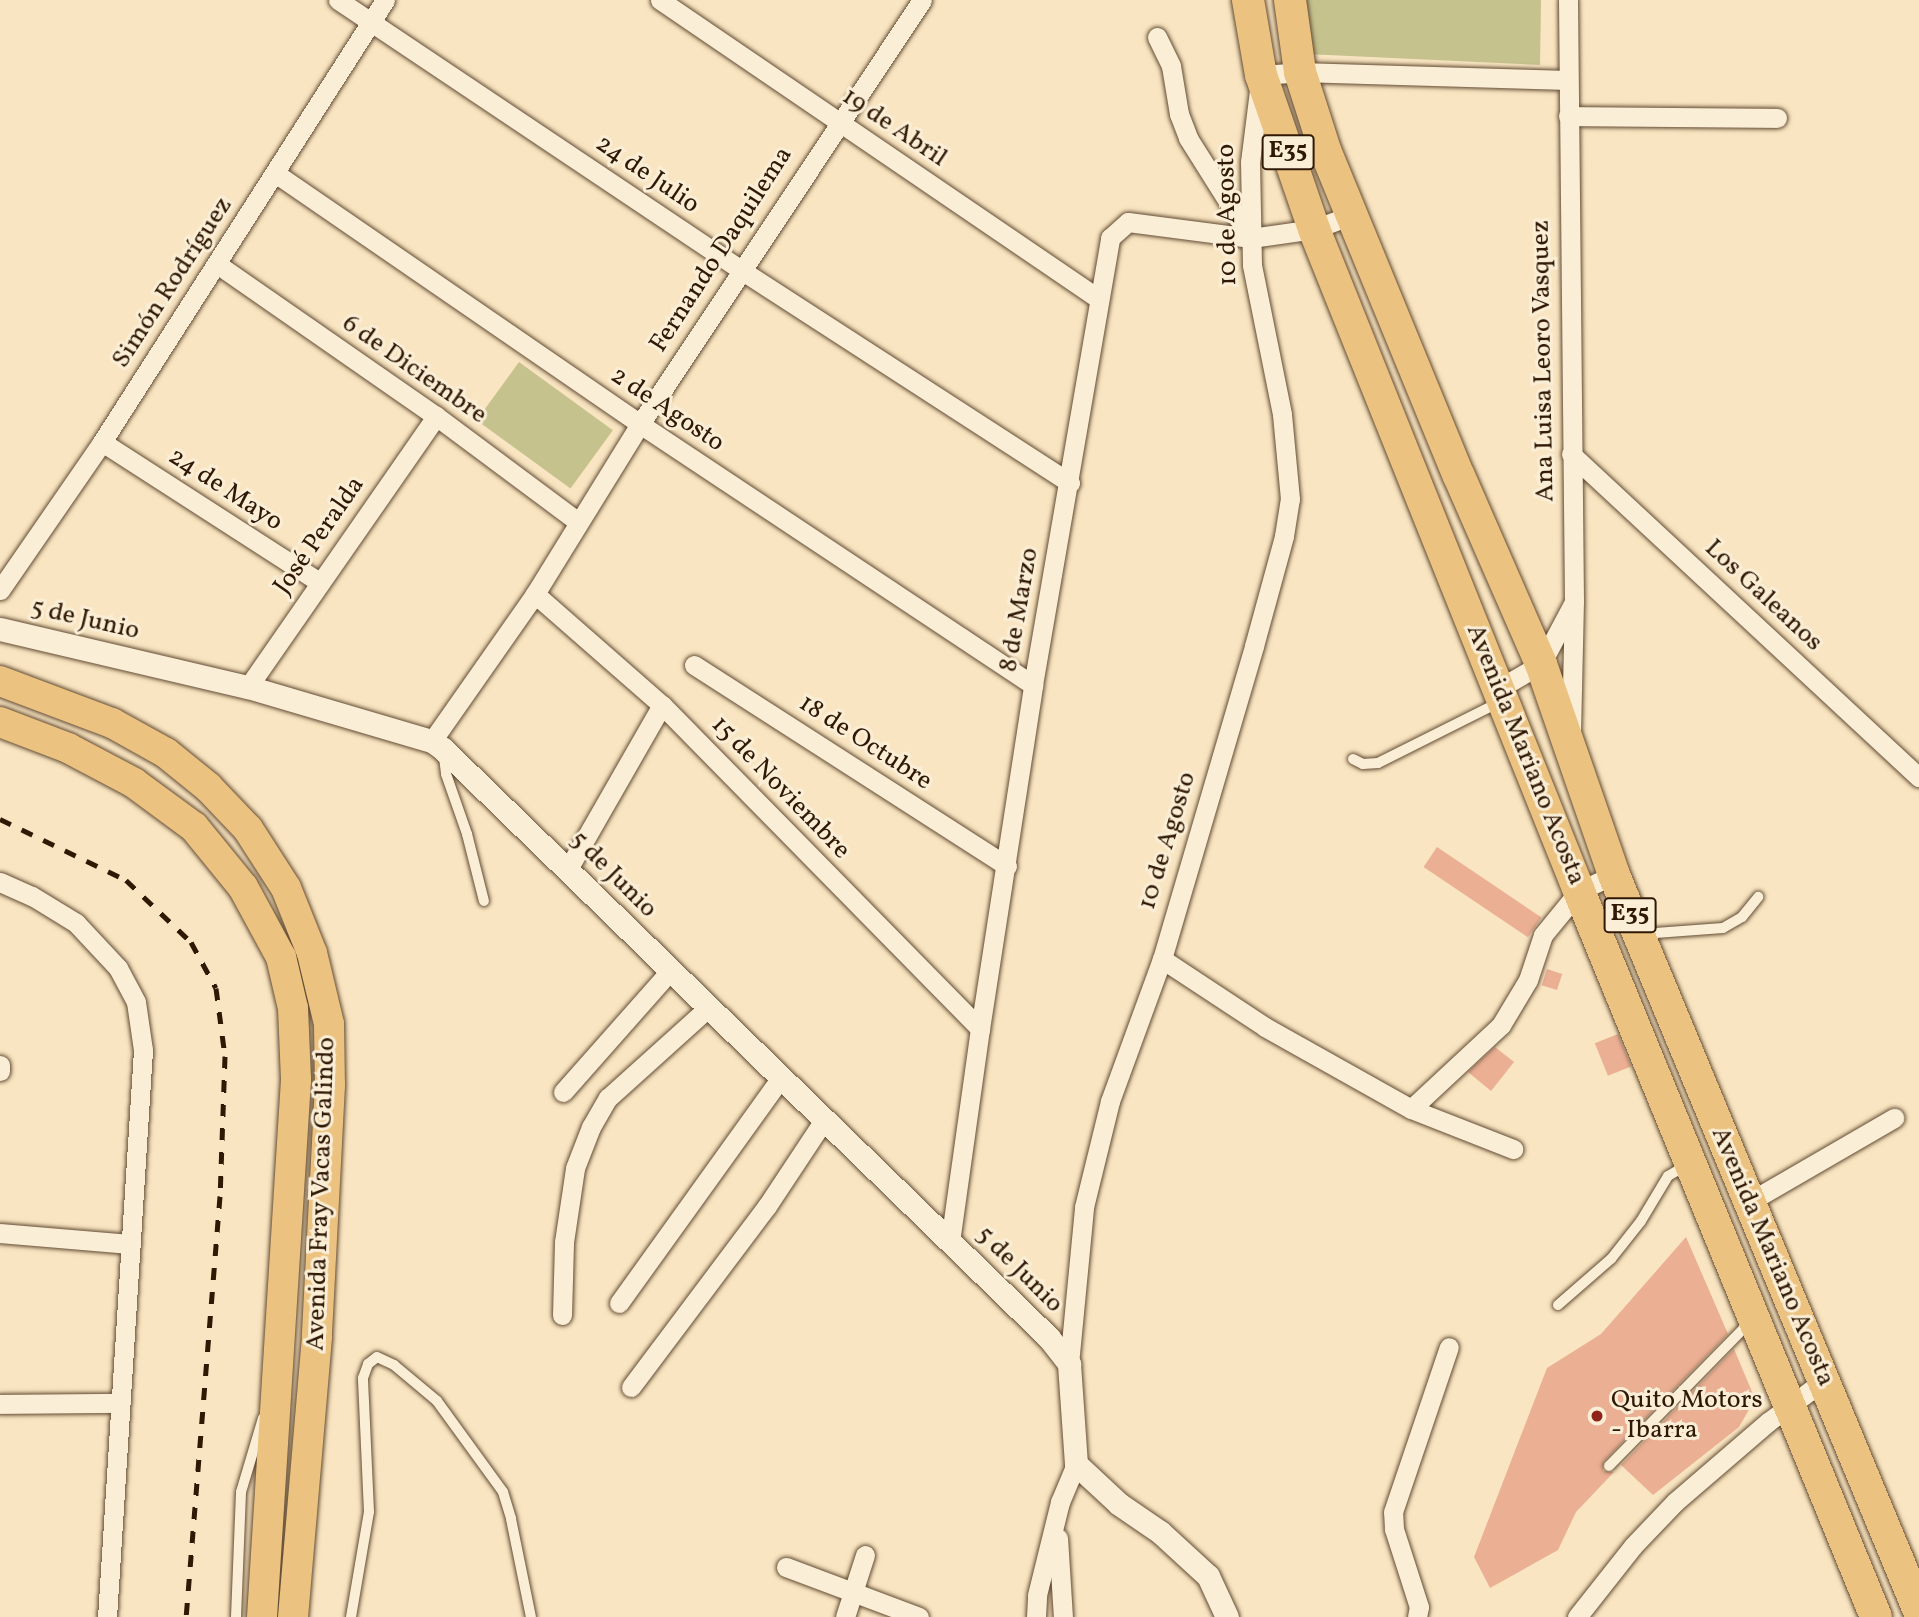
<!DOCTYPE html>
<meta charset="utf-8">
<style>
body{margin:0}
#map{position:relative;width:1919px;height:1617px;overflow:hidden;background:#f9e5c1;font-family:Vollkorn,serif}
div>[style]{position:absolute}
.green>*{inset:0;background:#c5c28e;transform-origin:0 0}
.building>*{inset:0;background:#ebaf94;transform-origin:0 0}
.roads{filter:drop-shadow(0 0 2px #624b33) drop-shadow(0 0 2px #624b33)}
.service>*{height:10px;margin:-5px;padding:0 5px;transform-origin:5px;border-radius:5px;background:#fbeed7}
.minor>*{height:19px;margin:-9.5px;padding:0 9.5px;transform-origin:9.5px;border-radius:9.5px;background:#fbeed7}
.tertiary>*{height:23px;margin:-11.5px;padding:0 11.5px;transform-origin:11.5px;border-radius:11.5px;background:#fbeed7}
.primary>*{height:30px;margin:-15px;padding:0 15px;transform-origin:15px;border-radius:15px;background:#ecc280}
.trunk>*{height:32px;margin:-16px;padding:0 16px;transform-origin:16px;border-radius:16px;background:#ecc280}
.rail>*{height:5px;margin-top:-2.5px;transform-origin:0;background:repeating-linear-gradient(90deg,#2f1804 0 12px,transparent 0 24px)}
.dots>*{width:19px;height:19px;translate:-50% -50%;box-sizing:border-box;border:4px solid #fbeed7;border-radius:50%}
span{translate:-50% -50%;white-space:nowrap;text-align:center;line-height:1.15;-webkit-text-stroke:6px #fbeed7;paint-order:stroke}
.shield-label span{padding:2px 5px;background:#fbeed7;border:2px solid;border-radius:5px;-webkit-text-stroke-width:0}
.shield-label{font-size:24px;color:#2f1804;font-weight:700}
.street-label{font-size:26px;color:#2f1804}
.poi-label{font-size:26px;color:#2f1804}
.left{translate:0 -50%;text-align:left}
</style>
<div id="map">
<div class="green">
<i style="clip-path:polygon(1300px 0,1541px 0,1540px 65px,1306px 54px)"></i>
<i style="left:519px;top:362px;width:116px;height:72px;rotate:36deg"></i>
</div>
<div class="building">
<i style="left:1437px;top:847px;width:126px;height:24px;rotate:34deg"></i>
<i style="left:1547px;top:969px;width:16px;height:17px;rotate:18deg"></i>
<i style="left:1618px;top:1034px;width:35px;height:25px;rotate:68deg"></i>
<i style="clip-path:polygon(1495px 1047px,1514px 1062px,1491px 1091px,1468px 1072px)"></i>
<i style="clip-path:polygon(1686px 1237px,1728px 1334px,1604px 1461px,1603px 1471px,1614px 1472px,1576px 1512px,1558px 1550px,1490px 1588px,1474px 1557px,1547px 1368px,1601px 1334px)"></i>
<i style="clip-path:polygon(1734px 1349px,1755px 1399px,1739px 1427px,1653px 1495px,1621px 1465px)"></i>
</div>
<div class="roads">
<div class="service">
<i style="left:444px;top:757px;width:17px;rotate:83deg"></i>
<i style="left:446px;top:774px;width:64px;rotate:70.7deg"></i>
<i style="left:467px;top:834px;width:69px;rotate:75.8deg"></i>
<i style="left:1353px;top:759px;width:11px;rotate:27deg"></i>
<i style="left:1363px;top:764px;width:15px;rotate:-4deg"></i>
<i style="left:1378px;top:763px;width:136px;rotate:-26.6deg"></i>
<i style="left:1642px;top:934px;width:81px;rotate:-4.2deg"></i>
<i style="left:1723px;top:928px;width:22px;rotate:-30deg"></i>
<i style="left:1742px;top:917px;width:26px;rotate:-51deg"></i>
<i style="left:1558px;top:1305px;width:70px;rotate:-41deg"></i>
<i style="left:1611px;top:1259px;width:48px;rotate:-51.7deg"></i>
<i style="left:1641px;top:1221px;width:52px;rotate:-59deg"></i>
<i style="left:1668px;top:1176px;width:22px;rotate:-30deg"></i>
<i style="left:1609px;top:1466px;width:200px;rotate:-45.6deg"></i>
<i style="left:236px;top:1617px;width:125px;rotate:-87.7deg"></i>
<i style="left:241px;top:1492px;width:77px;rotate:-73.4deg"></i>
<i style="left:351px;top:1617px;width:107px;rotate:-80.3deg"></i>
<i style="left:369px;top:1512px;width:134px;rotate:-92.6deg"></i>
<i style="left:363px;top:1378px;width:15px;rotate:-70deg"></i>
<i style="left:368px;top:1364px;width:11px;rotate:-38deg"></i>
<i style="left:377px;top:1357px;width:19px;rotate:25deg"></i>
<i style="left:394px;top:1365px;width:56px;rotate:39.9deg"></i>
<i style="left:437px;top:1401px;width:112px;rotate:54deg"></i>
<i style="left:503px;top:1492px;width:28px;rotate:73deg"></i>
<i style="left:511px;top:1519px;width:100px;rotate:78.5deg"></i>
</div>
<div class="minor">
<i style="left:338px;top:0;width:485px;rotate:33.8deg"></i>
<i style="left:741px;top:270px;width:392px;rotate:32.9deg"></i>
<i style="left:660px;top:0;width:531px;rotate:34.26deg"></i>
<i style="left:1157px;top:37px;width:32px;rotate:64deg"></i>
<i style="left:1171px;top:66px;width:49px;rotate:80.5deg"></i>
<i style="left:1179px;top:114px;width:26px;rotate:69deg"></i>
<i style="left:1188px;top:138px;width:118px;rotate:57.8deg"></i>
<i style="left:1568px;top:116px;width:209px;rotate:0.5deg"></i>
<i style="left:275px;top:173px;width:443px;rotate:34.5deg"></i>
<i style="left:640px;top:424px;width:472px;rotate:33.6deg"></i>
<i style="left:217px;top:264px;width:267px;rotate:34.8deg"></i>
<i style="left:436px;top:416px;width:177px;rotate:36.7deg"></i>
<i style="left:102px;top:442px;width:258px;rotate:32.8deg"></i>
<i style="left:1571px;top:454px;width:475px;rotate:42.9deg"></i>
<i style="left:0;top:590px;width:180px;rotate:-55.4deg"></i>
<i style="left:102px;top:442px;width:525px;rotate:-57.37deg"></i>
<i style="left:535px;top:594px;width:169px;rotate:41.2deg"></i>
<i style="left:662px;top:705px;width:454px;rotate:45.5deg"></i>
<i style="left:694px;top:665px;width:372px;rotate:32.7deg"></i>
<i style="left:248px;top:687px;width:330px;rotate:-55.2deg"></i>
<i style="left:1498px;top:689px;width:50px;rotate:-30.2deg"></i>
<i style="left:1541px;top:664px;width:70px;rotate:-62deg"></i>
<i style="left:1574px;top:602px;width:602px;rotate:-90.57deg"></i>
<i style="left:1571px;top:733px;width:128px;rotate:-88.7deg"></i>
<i style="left:432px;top:741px;width:179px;rotate:-55deg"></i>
<i style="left:535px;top:594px;width:200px;rotate:-58.3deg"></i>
<i style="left:640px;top:424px;width:509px;rotate:-56.37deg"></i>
<i style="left:568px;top:869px;width:189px;rotate:-60.2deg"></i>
<i style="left:0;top:882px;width:35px;rotate:24deg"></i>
<i style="left:32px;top:896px;width:52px;rotate:31.5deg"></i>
<i style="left:76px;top:923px;width:62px;rotate:47deg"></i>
<i style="left:118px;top:968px;width:38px;rotate:62deg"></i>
<i style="left:136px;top:1002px;width:49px;rotate:81.7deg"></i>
<i style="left:143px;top:1050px;width:568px;rotate:93.63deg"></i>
<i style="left:1162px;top:959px;width:123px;rotate:33.4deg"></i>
<i style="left:1265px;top:1027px;width:167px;rotate:29.3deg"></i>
<i style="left:1411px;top:1109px;width:110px;rotate:21.4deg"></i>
<i style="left:0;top:1065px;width:6px;rotate:90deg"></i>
<i style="left:563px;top:1092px;width:160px;rotate:-48.5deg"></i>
<i style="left:1411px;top:1109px;width:123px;rotate:-43deg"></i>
<i style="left:1501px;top:1025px;width:52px;rotate:-59deg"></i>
<i style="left:1528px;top:980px;width:47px;rotate:-71.6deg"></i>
<i style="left:1543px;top:935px;width:57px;rotate:-50.7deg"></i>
<i style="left:1579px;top:891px;width:38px;rotate:-25deg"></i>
<i style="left:1749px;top:1202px;width:168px;rotate:-30.1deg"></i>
<i style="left:0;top:1233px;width:130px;rotate:4.8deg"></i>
<i style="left:950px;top:1242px;width:215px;rotate:-82deg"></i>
<i style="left:980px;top:1029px;width:348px;rotate:-81.2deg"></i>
<i style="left:1033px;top:685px;width:454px;rotate:-80.2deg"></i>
<i style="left:1110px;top:238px;width:24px;rotate:-42deg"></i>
<i style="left:1128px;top:222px;width:124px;rotate:7.4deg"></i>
<i style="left:1251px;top:238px;width:64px;rotate:-8.1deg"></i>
<i style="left:1314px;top:229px;width:40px;rotate:-20.2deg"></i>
<i style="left:619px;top:1303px;width:276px;rotate:-54.3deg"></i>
<i style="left:562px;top:1315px;width:73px;rotate:-88.4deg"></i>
<i style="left:564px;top:1242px;width:75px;rotate:-81.5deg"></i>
<i style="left:575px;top:1168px;width:44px;rotate:-68.7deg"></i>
<i style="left:591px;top:1127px;width:34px;rotate:-60deg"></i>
<i style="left:608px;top:1098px;width:135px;rotate:-42deg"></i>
<i style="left:1069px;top:1364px;width:158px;rotate:-84.5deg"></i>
<i style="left:1084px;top:1207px;width:109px;rotate:-76.2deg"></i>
<i style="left:1110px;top:1101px;width:151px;rotate:-69.9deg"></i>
<i style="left:1162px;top:959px;width:326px;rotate:-73.6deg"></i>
<i style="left:1254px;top:646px;width:114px;rotate:-74.7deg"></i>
<i style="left:1284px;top:536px;width:37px;rotate:-81deg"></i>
<i style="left:1290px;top:499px;width:85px;rotate:-95.4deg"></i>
<i style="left:1282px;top:414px;width:152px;rotate:-101.4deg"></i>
<i style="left:1252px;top:265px;width:103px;rotate:-91.1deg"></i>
<i style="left:1250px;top:162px;width:88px;rotate:-82.8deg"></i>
<i style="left:1261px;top:75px;width:39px;rotate:-4deg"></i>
<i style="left:1300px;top:72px;width:267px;rotate:1.7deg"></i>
<i style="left:631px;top:1387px;width:226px;rotate:-53.1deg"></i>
<i style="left:767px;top:1206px;width:103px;rotate:-56.5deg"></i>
<i style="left:0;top:1404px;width:120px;rotate:-0.5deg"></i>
<i style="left:1058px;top:1538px;width:79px;rotate:86.4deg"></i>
<i style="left:786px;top:1567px;width:142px;rotate:20.6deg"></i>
<i style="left:845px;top:1617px;width:65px;rotate:-72.1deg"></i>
<i style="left:1036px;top:1617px;width:22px;rotate:-87deg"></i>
<i style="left:1037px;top:1595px;width:96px;rotate:-76.1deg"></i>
<i style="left:1060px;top:1502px;width:41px;rotate:-67.2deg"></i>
<i style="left:1417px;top:1617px;width:10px;rotate:-79deg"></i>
<i style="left:1419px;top:1607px;width:82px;rotate:-107.8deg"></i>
<i style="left:1394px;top:1529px;width:17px;rotate:-93deg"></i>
<i style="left:1393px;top:1512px;width:174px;rotate:-71.3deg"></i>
<i style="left:1577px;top:1617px;width:90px;rotate:-51.7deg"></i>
<i style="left:1633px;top:1546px;width:61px;rotate:-46.3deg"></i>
<i style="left:1675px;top:1502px;width:123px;rotate:-40.7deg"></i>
<i style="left:1768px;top:1422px;width:69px;rotate:-36.7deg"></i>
</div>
<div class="tertiary">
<i style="left:0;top:629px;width:255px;rotate:13.2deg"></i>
<i style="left:248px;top:687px;width:192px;rotate:16.4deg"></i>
<i style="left:432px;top:741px;width:14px;rotate:36deg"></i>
<i style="left:443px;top:749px;width:845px;rotate:44.18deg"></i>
<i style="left:1049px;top:1338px;width:33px;rotate:52deg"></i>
<i style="left:1069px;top:1364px;width:100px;rotate:86deg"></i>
<i style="left:1076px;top:1464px;width:59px;rotate:42.9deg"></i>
<i style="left:1119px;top:1504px;width:50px;rotate:34.3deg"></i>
<i style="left:1160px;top:1532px;width:65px;rotate:42.5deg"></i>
<i style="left:1208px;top:1576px;width:45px;rotate:65.1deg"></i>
</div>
<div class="primary">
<i style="left:0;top:681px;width:120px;rotate:20.6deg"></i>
<i style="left:112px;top:723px;width:62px;rotate:29.1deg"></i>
<i style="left:166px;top:753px;width:54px;rotate:39deg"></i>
<i style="left:208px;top:787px;width:58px;rotate:46.4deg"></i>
<i style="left:248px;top:829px;width:70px;rotate:57.2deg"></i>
<i style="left:286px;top:888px;width:70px;rotate:68.2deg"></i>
<i style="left:312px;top:953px;width:73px;rotate:76.5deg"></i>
<i style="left:329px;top:1024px;width:61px;rotate:89.1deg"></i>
<i style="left:330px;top:1085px;width:252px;rotate:93deg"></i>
<i style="left:317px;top:1337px;width:281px;rotate:94.9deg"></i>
<i style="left:0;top:722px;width:73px;rotate:20.9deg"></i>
<i style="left:68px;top:748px;width:75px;rotate:27.9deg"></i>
<i style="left:134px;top:783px;width:74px;rotate:36.3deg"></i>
<i style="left:194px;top:827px;width:77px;rotate:50.8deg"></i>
<i style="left:243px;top:887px;width:80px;rotate:61.5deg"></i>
<i style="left:281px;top:957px;width:52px;rotate:76.8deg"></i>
<i style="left:293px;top:1008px;width:72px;rotate:87.6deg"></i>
<i style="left:296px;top:1080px;width:538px;rotate:93.62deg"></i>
</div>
<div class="trunk">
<i style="left:1248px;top:0;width:76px;rotate:80.2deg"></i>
<i style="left:1261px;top:75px;width:163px;rotate:71deg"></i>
<i style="left:1314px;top:229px;width:713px;rotate:68.18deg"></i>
<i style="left:1579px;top:891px;width:784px;rotate:67.75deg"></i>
<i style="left:1290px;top:0;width:73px;rotate:82.1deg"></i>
<i style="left:1300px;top:72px;width:82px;rotate:72.2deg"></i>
<i style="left:1325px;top:150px;width:352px;rotate:67.7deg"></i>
<i style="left:1459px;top:476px;width:205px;rotate:66.4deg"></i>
<i style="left:1541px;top:664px;width:223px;rotate:70.9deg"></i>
<i style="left:1614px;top:875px;width:797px;rotate:67.49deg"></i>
</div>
</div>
<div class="rail">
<i style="left:0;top:819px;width:140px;rotate:25.8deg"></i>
<i style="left:126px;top:880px;width:90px;rotate:43.6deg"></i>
<i style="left:191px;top:942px;width:52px;rotate:61.5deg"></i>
<i style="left:216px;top:988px;width:69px;rotate:82.5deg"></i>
<i style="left:225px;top:1056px;width:140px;rotate:92deg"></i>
<i style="left:220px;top:1196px;width:422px;rotate:94.6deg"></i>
</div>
<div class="dots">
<i style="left:1597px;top:1416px;background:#8f2418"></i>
</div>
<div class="shield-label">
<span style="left:1288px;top:152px">E35</span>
<span style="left:1630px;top:915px">E35</span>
</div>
<div class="street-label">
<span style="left:894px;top:128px;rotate:34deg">19 de Abril</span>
<span style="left:647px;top:175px;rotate:34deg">24 de Julio</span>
<span style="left:1228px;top:215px;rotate:-91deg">10 de Agosto</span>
<span style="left:722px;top:250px;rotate:-57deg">Fernando Daquilema</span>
<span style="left:173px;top:283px;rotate:-57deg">Simón Rodríguez</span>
<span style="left:1544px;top:361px;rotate:-91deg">Ana Luisa Leoro Vasquez</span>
<span style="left:414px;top:370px;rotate:35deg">6 de Diciembre</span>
<span style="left:667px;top:410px;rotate:34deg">2 de Agosto</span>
<span style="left:225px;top:490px;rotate:33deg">24 de Mayo</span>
<span style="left:320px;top:536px;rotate:-55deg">José Peralda</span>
<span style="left:1763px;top:596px;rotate:43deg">Los Galeanos</span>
<span style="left:1020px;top:610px;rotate:-80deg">8 de Marzo</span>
<span style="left:85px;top:620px;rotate:13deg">5 de Junio</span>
<span style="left:865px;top:743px;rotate:33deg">18 de Octubre</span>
<span style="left:1525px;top:755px;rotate:68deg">Avenida Mariano Acosta</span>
<span style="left:780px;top:788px;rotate:46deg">15 de Noviembre</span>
<span style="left:1168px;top:841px;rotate:-73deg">10 de Agosto</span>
<span style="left:613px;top:875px;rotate:45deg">5 de Junio</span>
<span style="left:322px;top:1194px;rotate:-88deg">Avenida Fray Vacas Galindo</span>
<span style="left:1772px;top:1257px;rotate:67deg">Avenida Mariano Acosta</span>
<span style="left:1019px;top:1270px;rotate:45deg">5 de Junio</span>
</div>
<div class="poi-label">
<span class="left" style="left:1611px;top:1416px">Quito Motors<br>- Ibarra</span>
</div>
</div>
